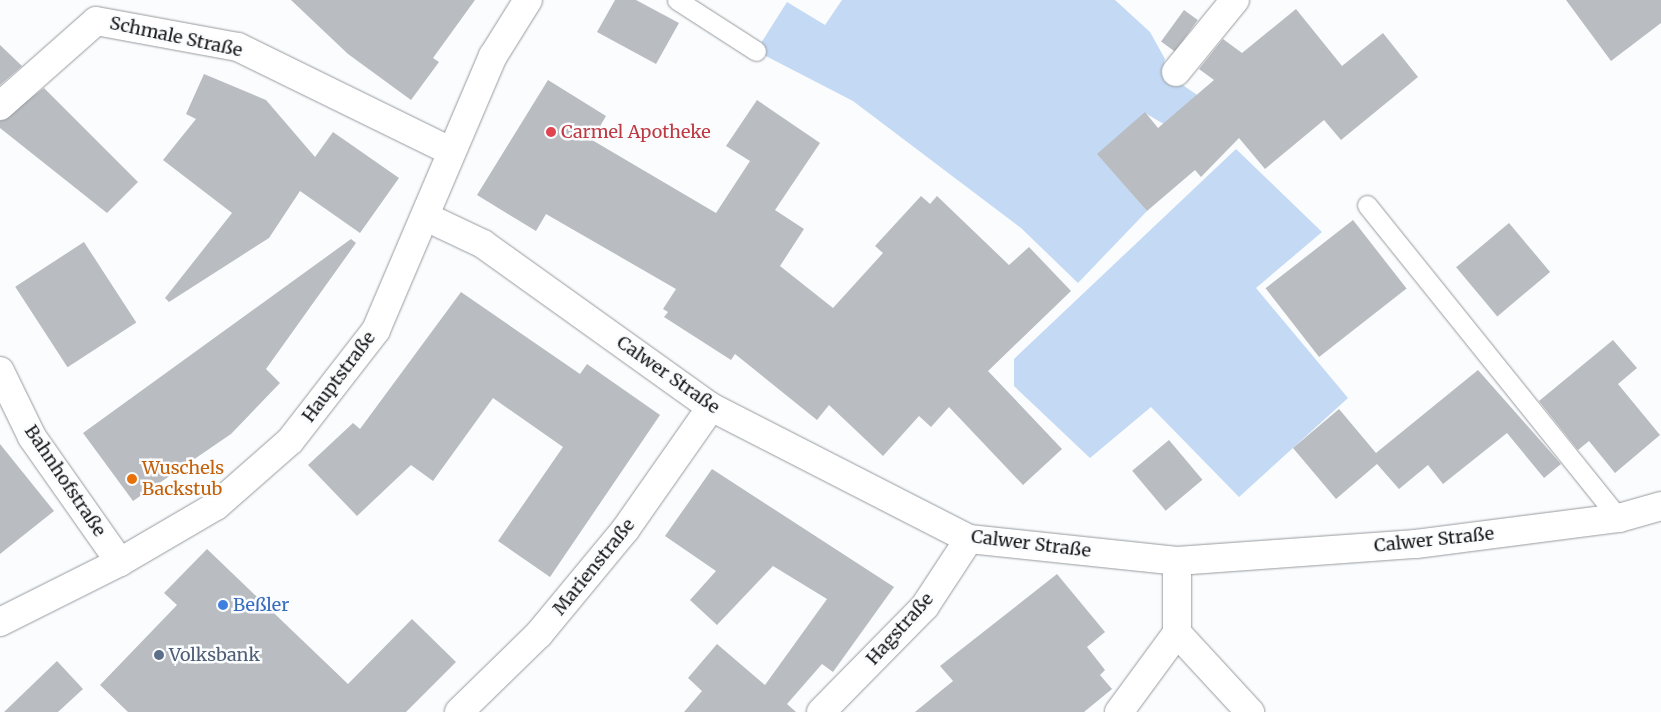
<!DOCTYPE html>
<meta charset="utf-8">
<style>
body{margin:0}
#map{position:relative;width:1661px;height:712px;overflow:hidden;background:#fafcfe;font-family:Merriweather,serif}
div>[style]{position:absolute}
.green>*{inset:0;background:#c3d9f4}
.building>*{inset:0;background:#b9bcc0;transform-origin:0 0}
.roads{filter:drop-shadow(0 0 1px #979b9e) drop-shadow(0 0 1px #979b9e)}
.service>*{height:19px;margin:-9.5px;padding:0 9.5px;transform-origin:9.5px;border-radius:9.5px;background:#fff}
.minor>*{height:28px;margin:-14px;padding:0 14px;transform-origin:14px;border-radius:14px;background:#fff}
.tertiary>*{height:28px;margin:-14px;padding:0 14px;transform-origin:14px;border-radius:14px;background:#fff}
.dots>*{width:14px;height:14px;translate:-50% -50%;box-sizing:border-box;border:2px solid #fafcfe;border-radius:50%}
span{translate:-50% -50%;white-space:nowrap;text-align:center;line-height:1.15;-webkit-text-stroke:5px #fafcfe;paint-order:stroke}
.street-label{font-size:18px;color:#161718}
.health-label{font-size:18px;color:#be3a42}
.left{translate:0 -50%;text-align:left}
.food-label{font-size:18px;color:#c56008}
.shop-label{font-size:18px;color:#366cbe}
.service-label{font-size:18px;color:#4e5e75}
</style>
<div id="map">
<div class="green">
<i style="clip-path:polygon(842px 0,1115px 0,1150px 32px,1165px 59px,1162px 71px,1212px 105px,1174px 130px,1145px 113px,1098px 154px,1147px 211px,1078px 283px,1021px 228px,853px 101px,756px 51px,787px 2px,825px 25px)"></i>
<i style="clip-path:polygon(1236px 149px,1322px 232px,1256px 288px,1348px 398px,1239px 497px,1151px 407px,1090px 458px,1014px 386px,1014px 359px)"></i>
</div>
<div class="building">
<i style="clip-path:polygon(291px 0,475px 0,433px 58px,439px 62px,411px 100px,348px 54px)"></i>
<i style="clip-path:polygon(615px 0,636px 0,679px 23px,656px 64px,597px 32px)"></i>
<i style="clip-path:polygon(1566px 0,1661px 0,1661px 23px,1611px 61px)"></i>
<i style="clip-path:polygon(1296px 9px,1342px 66px,1383px 33px,1418px 77px,1341px 140px,1324px 120px,1265px 169px,1239px 138px,1201px 177px,1195px 170px,1147px 211px,1097px 154px,1145px 112px,1158px 128px,1214px 80px,1199px 69px,1223px 39px,1242px 53px)"></i>
<i style="left:1184px;top:10px;width:17px;height:39px;rotate:36deg"></i>
<i style="clip-path:polygon(0 45px,22px 66px,0 85px)"></i>
<i style="clip-path:polygon(204px 74px,266px 100px,315px 157px,333px 132px,399px 178px,360px 233px,300px 191px,269px 238px,169px 302px,165px 298px,232px 213px,163px 160px,196px 119px,186px 114px)"></i>
<i style="clip-path:polygon(548px 80px,606px 116px,592px 140px,716px 213px,750px 161px,726px 146px,757px 100px,820px 143px,775px 210px,804px 229px,780px 266px,833px 308px,883px 253px,875px 246px,921px 196px,930px 204px,937px 196px,1009px 265px,1029px 247px,1071px 291px,988px 371px,1062px 449px,1023px 485px,949px 407px,931px 427px,919px 416px,883px 456px,829px 405px,817px 420px,735px 354px,731px 360px,664px 317px,668px 312px,663px 309px,676px 289px,546px 214px,536px 231px,477px 195px)"></i>
<i style="clip-path:polygon(44px 88px,138px 182px,107px 213px,0 128px,0 121px)"></i>
<i style="left:1353px;top:220px;width:87px;height:111px;rotate:52deg"></i>
<i style="left:1509px;top:223px;width:64px;height:69px;rotate:50deg"></i>
<i style="clip-path:polygon(351px 239px,356px 243px,266px 369px,280px 383px,231px 434px,133px 501px,83px 433px)"></i>
<i style="left:84px;top:242px;width:96px;height:82px;rotate:57deg"></i>
<i style="clip-path:polygon(461px 292px,580px 374px,587px 364px,660px 415px,550px 577px,498px 541px,563px 447px,493px 398px,433px 481px,411px 465px,357px 516px,308px 465px,353px 423px,360px 429px)"></i>
<i style="clip-path:polygon(1613px 340px,1637px 368px,1618px 384px,1660px 435px,1615px 473px,1589px 441px,1578px 450px,1539px 401px)"></i>
<i style="clip-path:polygon(1478px 370px,1561px 464px,1544px 478px,1507px 433px,1443px 484px,1428px 465px,1399px 489px,1377px 464px,1336px 499px,1293px 448px,1339px 409px,1376px 453px)"></i>
<i style="left:1169px;top:440px;width:52px;height:48px;rotate:50deg"></i>
<i style="clip-path:polygon(0 444px,54px 511px,0 554px)"></i>
<i style="clip-path:polygon(712px 469px,894px 587px,833px 672px,822px 664px,787px 704px,796px 712px,684px 712px,702px 691px,688px 678px,717px 644px,765px 685px,827px 599px,773px 566px,717px 625px,690px 600px,716px 571px,665px 536px)"></i>
<i style="clip-path:polygon(207px 549px,348px 684px,412px 619px,456px 662px,406px 712px,128px 712px,100px 685px,177px 605px,164px 593px)"></i>
<i style="clip-path:polygon(1057px 574px,1105px 632px,1087px 647px,1105px 670px,1100px 675px,1112px 689px,1084px 712px,915px 712px,953px 681px,940px 666px)"></i>
<i style="clip-path:polygon(57px 661px,83px 689px,58px 712px,4px 712px)"></i>
</div>
<div class="roads">
<div class="service">
<i style="left:677px;top:0;width:94px;rotate:32.8deg"></i>
<i style="left:1367px;top:205px;width:402px;rotate:51.2deg"></i>
</div>
<div class="minor">
<i style="left:1176px;top:72px;width:93px;rotate:-50.7deg"></i>
<i style="left:0;top:106px;width:128px;rotate:-41.5deg"></i>
<i style="left:96px;top:21px;width:144px;rotate:10.4deg"></i>
<i style="left:238px;top:47px;width:236px;rotate:26.1deg"></i>
<i style="left:426px;top:217px;width:63px;rotate:25.3deg"></i>
<i style="left:483px;top:244px;width:280px;rotate:35.6deg"></i>
<i style="left:711px;top:407px;width:290px;rotate:27.1deg"></i>
<i style="left:969px;top:539px;width:209px;rotate:6deg"></i>
<i style="left:1177px;top:561px;width:240px;rotate:-4.1deg"></i>
<i style="left:1416px;top:544px;width:205px;rotate:-7.3deg"></i>
<i style="left:1619px;top:518px;width:44px;rotate:-15.9deg"></i>
<i style="left:0;top:371px;width:73px;rotate:64.1deg"></i>
<i style="left:32px;top:437px;width:153px;rotate:54.9deg"></i>
<i style="left:1177px;top:561px;width:72px;rotate:90deg"></i>
<i style="left:1177px;top:633px;width:108px;rotate:47.3deg"></i>
<i style="left:459px;top:712px;width:112px;rotate:-44.3deg"></i>
<i style="left:539px;top:634px;width:135px;rotate:-50.4deg"></i>
<i style="left:625px;top:530px;width:150px;rotate:-55deg"></i>
<i style="left:821px;top:712px;width:148px;rotate:-45.5deg"></i>
<i style="left:925px;top:606px;width:80px;rotate:-56.7deg"></i>
<i style="left:1119px;top:712px;width:98px;rotate:-53.7deg"></i>
</div>
<div class="tertiary">
<i style="left:0;top:622px;width:134px;rotate:-26.6deg"></i>
<i style="left:120px;top:562px;width:111px;rotate:-30.3deg"></i>
<i style="left:216px;top:506px;width:98px;rotate:-41.3deg"></i>
<i style="left:290px;top:441px;width:140px;rotate:-52.2deg"></i>
<i style="left:376px;top:330px;width:298px;rotate:-66.9deg"></i>
<i style="left:493px;top:56px;width:66px;rotate:-58deg"></i>
</div>
</div>
<div class="dots">
<i style="left:551px;top:132px;background:#e0444e"></i>
<i style="left:132px;top:479px;background:#e8710a"></i>
<i style="left:223px;top:605px;background:#3f7fe0"></i>
<i style="left:159px;top:655px;background:#5c6f8a"></i>
</div>
<div class="street-label">
<span style="left:176px;top:37px;rotate:12deg">Schmale Straße</span>
<span style="left:668px;top:375px;rotate:35deg">Calwer Straße</span>
<span style="left:339px;top:377px;rotate:-53deg">Hauptstraße</span>
<span style="left:65px;top:481px;rotate:56deg">Bahnhofstraße</span>
<span style="left:1434px;top:540px;rotate:-6deg">Calwer Straße</span>
<span style="left:1031px;top:544px;rotate:7deg">Calwer Straße</span>
<span style="left:594px;top:567px;rotate:-51deg">Marienstraße</span>
<span style="left:900px;top:629px;rotate:-48deg">Hagstraße</span>
</div>
<div class="health-label">
<span class="left" style="left:561px;top:132px">Carmel Apotheke</span>
</div>
<div class="food-label">
<span class="left" style="left:142px;top:479px">Wuschels<br>Backstub</span>
</div>
<div class="shop-label">
<span class="left" style="left:233px;top:605px">Beßler</span>
</div>
<div class="service-label">
<span class="left" style="left:169px;top:655px">Volksbank</span>
</div>
</div>
